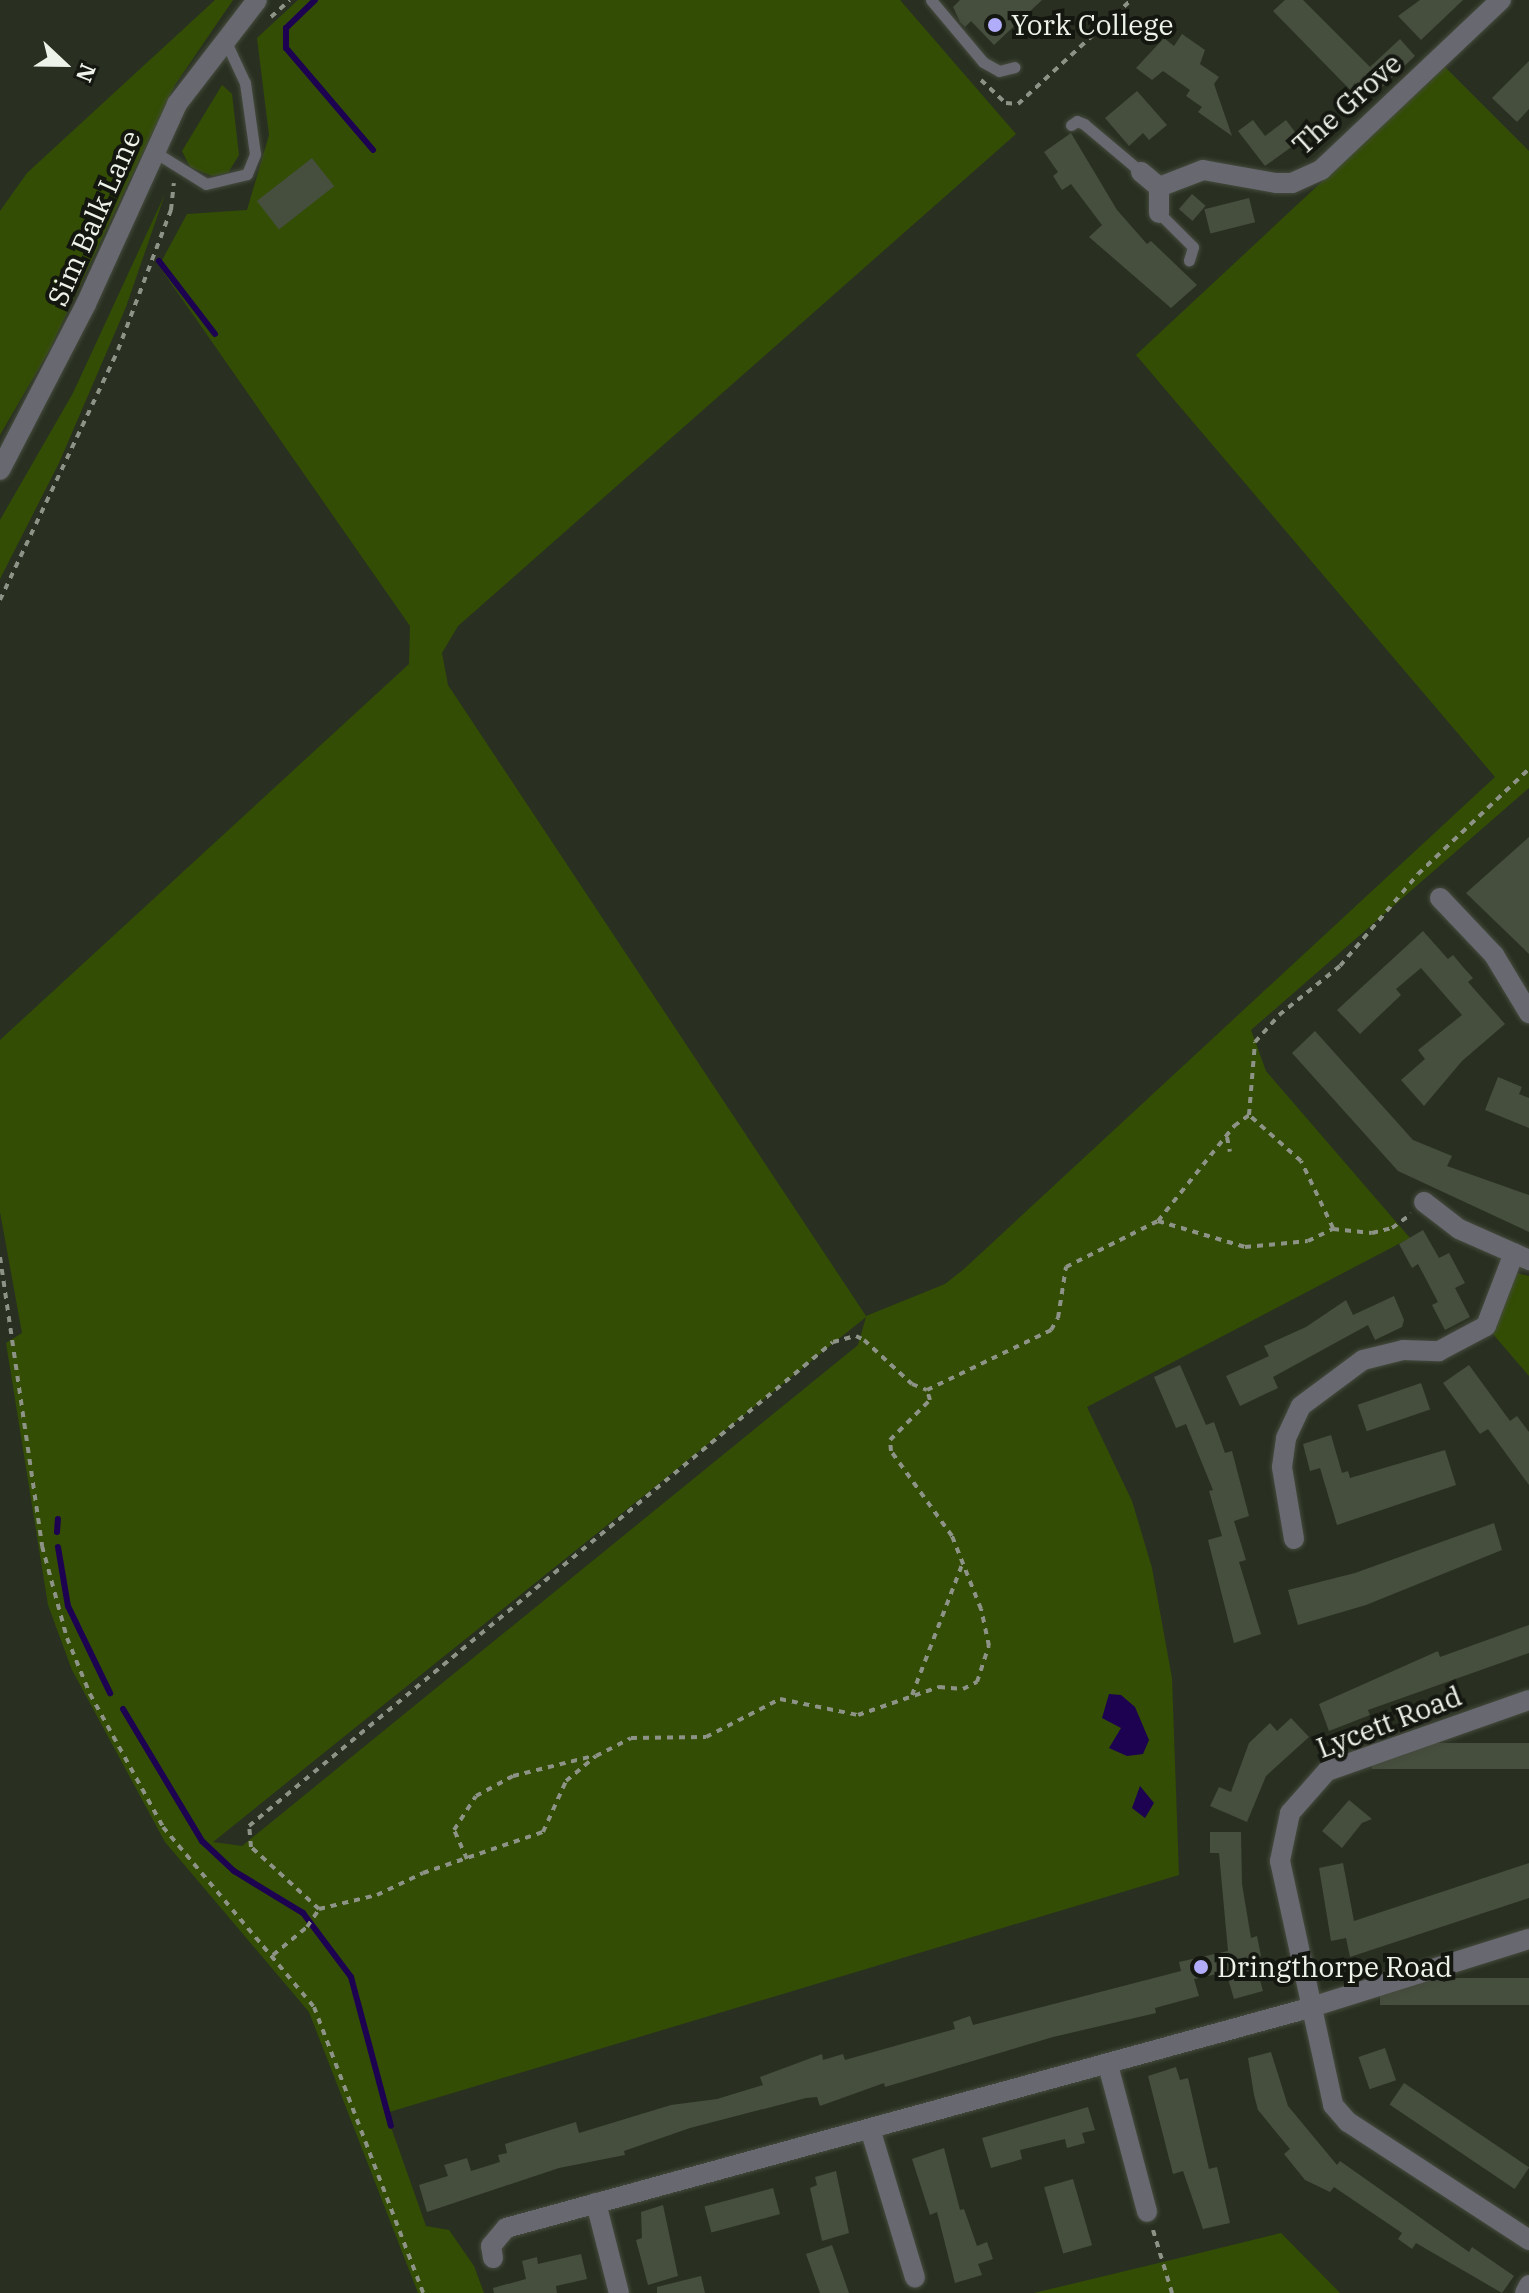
<!DOCTYPE html>
<style>
body{margin:0}
#map{position:relative;width:1529px;height:2293px;overflow:hidden;background:#293021;font-family:"IBM Plex Serif",serif}
div>[style]{position:absolute}
.green>*{inset:0;background:#334d04}
.water>*{inset:0;background:#1c0251}
.stream>*{height:6px;margin:-3px;padding:0 3px;transform-origin:3px;border-radius:3px;background:#1c0251}
.building>*{inset:0;background:#464e3e;transform-origin:0 0}
.path>*{height:4px;margin-top:-2px;transform-origin:0;background:repeating-linear-gradient(90deg,#8d9386 0 6px,transparent 0 12px)}
.roads{filter:drop-shadow(0 0 2px #454b3d) drop-shadow(0 0 2px #454b3d)}
.service>*{height:11px;margin:-5.5px;padding:0 5.5px;transform-origin:5.5px;border-radius:5.5px;background:#686870}
.minor>*{height:20px;margin:-10px;padding:0 10px;transform-origin:10px;border-radius:10px;background:#686870}
.tertiary>*{height:20px;margin:-10px;padding:0 10px;transform-origin:10px;border-radius:10px;background:#686870}
.dots>*{width:22px;height:22px;translate:-50% -50%;box-sizing:border-box;border:4px solid #141710;border-radius:50%}
span{translate:-50% -50%;white-space:nowrap;text-align:center;line-height:1.15;-webkit-text-stroke:8px #141710;paint-order:stroke}
.poi-label{font-size:28px;color:#eef3e9}
.left{translate:0 -50%;text-align:left}
.street-label{font-size:28px;color:#eef3e9}
.north{position:absolute;left:24px;top:24px;width:80px;height:80px;-webkit-text-stroke:6px #141710;paint-order:stroke;rotate:112deg;font-size:22px;font-weight:700;line-height:32px;text-align:center;color:#eef3e9}
.north::after{content:'';display:block;margin:auto;width:28px;height:36px;background:#eef3e9;clip-path:polygon(50% 0,100% 100%,50% 72%,0 100%)}
</style>
<div id="map">
<div class="green">
<i style="clip-path:polygon(215px 0,233px 0,175px 85px,49px 351px,0 435px,0 211px,27px 173px)"></i>
<i style="clip-path:polygon(evenodd,298px 0,900px 0,1016px 134px,458px 626px,442px 653px,448px 685px,866px 1316px,945px 1284px,964px 1269px,1495px 777px,1136px 355px,1445px 67px,1529px 151px,1529px 788px,1251px 1030px,1266px 1071px,1410px 1238px,1087px 1407px,1132px 1501px,1152px 1568px,1172px 1678px,1179px 1875px,386px 2113px,426px 2226px,449px 2230px,474px 2266px,484px 2293px,418px 2293px,309px 2012px,165px 1842px,72px 1670px,48px 1605px,6px 1343px,22px 1333px,0 1212px,0 1040px,409px 664px,410px 626px,159px 266px,187px 214px,247px 210px,269px 135px,257px 38px,298px 0,866px 1317px,858px 1345px,242px 1846px,213px 1842px,866px 1317px)"></i>
<i style="clip-path:polygon(222px 85px,232px 94px,239px 155px,228px 173px,212px 176px,190px 167px,182px 151px)"></i>
<i style="clip-path:polygon(165px 194px,126px 307px,59px 463px,0 579px,0 520px,73px 393px)"></i>
<i style="clip-path:polygon(1507px 1271px,1529px 1276px,1529px 1376px,1486px 1326px)"></i>
<i style="clip-path:polygon(1281px 2233px,1340px 2293px,1034px 2293px,1167px 2261px)"></i>
</div>
<div class="water">
<i style="clip-path:polygon(1109px 1694px,1121px 1695px,1135px 1707px,1149px 1740px,1143px 1754px,1127px 1756px,1109px 1748px,1121px 1728px,1102px 1718px)"></i>
<i style="clip-path:polygon(1140px 1786px,1154px 1803px,1145px 1818px,1132px 1808px)"></i>
</div>
<div class="stream">
<i style="left:315px;top:0;width:40px;rotate:136deg"></i>
<i style="left:286px;top:28px;width:20px;rotate:90deg"></i>
<i style="left:286px;top:48px;width:134px;rotate:49.5deg"></i>
<i style="left:159px;top:261px;width:92px;rotate:52.5deg"></i>
<i style="left:57px;top:1532px;width:13px;rotate:-86deg"></i>
<i style="left:58px;top:1547px;width:60px;rotate:80.4deg"></i>
<i style="left:68px;top:1606px;width:97px;rotate:64.2deg"></i>
<i style="left:123px;top:1709px;width:154px;rotate:59.1deg"></i>
<i style="left:202px;top:1841px;width:44px;rotate:43.2deg"></i>
<i style="left:234px;top:1871px;width:81px;rotate:31.3deg"></i>
<i style="left:303px;top:1913px;width:80px;rotate:53.1deg"></i>
<i style="left:351px;top:1977px;width:154px;rotate:75deg"></i>
</div>
<div class="building">
<i style="clip-path:polygon(960px 0,1042px 0,994px 45px,971px 21px,965px 27px,960px 22px,953px 7px)"></i>
<i style="clip-path:polygon(1285px 0,1303px 0,1370px 67px,1400px 39px,1415px 56px,1364px 104px,1273px 11px)"></i>
<i style="clip-path:polygon(1420px 0,1463px 0,1421px 40px,1398px 16px)"></i>
<i style="clip-path:polygon(1182px 34px,1205px 50px,1200px 64px,1219px 77px,1214px 84px,1232px 136px,1198px 112px,1202px 107px,1186px 96px,1190px 90px,1163px 71px,1152px 80px,1136px 68px,1164px 38px,1174px 46px)"></i>
<i style="clip-path:polygon(1529px 61px,1529px 109px,1517px 122px,1492px 98px)"></i>
<i style="clip-path:polygon(1137px 91px,1167px 125px,1149px 140px,1143px 133px,1129px 146px,1105px 118px)"></i>
<i style="clip-path:polygon(1253px 120px,1265px 136px,1286px 120px,1301px 140px,1265px 166px,1238px 131px)"></i>
<i style="clip-path:polygon(1071px 133px,1117px 210px,1147px 244px,1151px 241px,1197px 285px,1171px 308px,1089px 237px,1102px 225px,1071px 184px,1062px 190px,1053px 176px,1058px 172px,1044px 152px)"></i>
<i style="left:312px;top:158px;width:36px;height:70px;rotate:52deg"></i>
<i style="left:1192px;top:194px;width:18px;height:20px;rotate:41deg"></i>
<i style="left:1249px;top:198px;width:25px;height:46px;rotate:76deg"></i>
<i style="clip-path:polygon(1529px 837px,1529px 954px,1466px 893px)"></i>
<i style="clip-path:polygon(1423px 931px,1448px 959px,1453px 955px,1463px 967px,1473px 978px,1468px 982px,1505px 1024px,1462px 1061px,1424px 1106px,1401px 1080px,1425px 1059px,1418px 1050px,1462px 1015px,1421px 968px,1396px 989px,1401px 995px,1360px 1034px,1337px 1010px)"></i>
<i style="clip-path:polygon(1315px 1031px,1413px 1140px,1452px 1156px,1447px 1166px,1529px 1195px,1529px 1232px,1398px 1171px,1292px 1053px)"></i>
<i style="clip-path:polygon(1498px 1077px,1522px 1087px,1519px 1094px,1529px 1098px,1529px 1128px,1485px 1110px)"></i>
<i style="clip-path:polygon(1423px 1230px,1439px 1258px,1449px 1253px,1465px 1283px,1455px 1288px,1470px 1317px,1445px 1330px,1432px 1305px,1438px 1302px,1418px 1264px,1412px 1268px,1399px 1244px)"></i>
<i style="clip-path:polygon(1394px 1296px,1404px 1320px,1402px 1327px,1375px 1340px,1368px 1325px,1273px 1377px,1278px 1388px,1240px 1406px,1226px 1376px,1269px 1356px,1264px 1346px,1306px 1327px,1346px 1300px,1353px 1315px)"></i>
<i style="clip-path:polygon(1180px 1365px,1206px 1425px,1214px 1422px,1225px 1453px,1232px 1451px,1249px 1516px,1234px 1521px,1246px 1560px,1239px 1562px,1261px 1634px,1234px 1643px,1208px 1540px,1222px 1536px,1209px 1491px,1213px 1490px,1186px 1424px,1176px 1428px,1154px 1377px)"></i>
<i style="clip-path:polygon(1469px 1365px,1510px 1421px,1517px 1416px,1529px 1432px,1529px 1485px,1488px 1429px,1480px 1434px,1443px 1383px)"></i>
<i style="left:1421px;top:1383px;width:28px;height:67px;rotate:71deg"></i>
<i style="clip-path:polygon(1331px 1435px,1342px 1473px,1348px 1471px,1350px 1478px,1445px 1450px,1456px 1485px,1337px 1525px,1320px 1468px,1310px 1471px,1303px 1444px)"></i>
<i style="clip-path:polygon(1494px 1523px,1502px 1550px,1366px 1605px,1298px 1625px,1288px 1590px,1355px 1573px)"></i>
<i style="clip-path:polygon(1529px 1625px,1529px 1653px,1368px 1710px,1370px 1715px,1329px 1731px,1319px 1704px,1438px 1651px,1440px 1657px)"></i>
<i style="clip-path:polygon(1291px 1718px,1309px 1737px,1266px 1776px,1247px 1822px,1210px 1806px,1219px 1787px,1231px 1792px,1249px 1743px,1270px 1723px,1277px 1731px)"></i>
<i style="left:1529px;top:1743px;width:26px;height:157px;rotate:90deg"></i>
<i style="clip-path:polygon(1349px 1800px,1372px 1819px,1362px 1823px,1342px 1848px,1322px 1831px)"></i>
<i style="clip-path:polygon(1210px 1832px,1241px 1832px,1242px 1884px,1251px 1938px,1257px 1936px,1261px 1956px,1254px 1958px,1263px 1991px,1234px 1999px,1226px 1972px,1194px 1979px,1199px 1996px,1155px 2008px,1156px 2013px,1053px 2037px,885px 2087px,884px 2083px,820px 2106px,817px 2097px,806px 2098px,690px 2128px,624px 2151px,625px 2155px,559px 2168px,427px 2212px,419px 2185px,448px 2176px,444px 2165px,467px 2158px,471px 2171px,500px 2162px,498px 2155px,507px 2153px,505px 2144px,576px 2122px,579px 2133px,671px 2105px,717px 2099px,763px 2085px,760px 2077px,822px 2054px,823px 2060px,843px 2054px,845px 2060px,955px 2029px,953px 2022px,970px 2016px,973px 2025px,1181px 1971px,1179px 1962px,1228px 1951px,1219px 1853px,1210px 1853px)"></i>
<i style="clip-path:polygon(1343px 1863px,1354px 1921px,1529px 1863px,1529px 1898px,1350px 1957px,1346px 1938px,1331px 1941px,1319px 1868px)"></i>
<i style="left:1529px;top:1978px;width:27px;height:149px;rotate:90deg"></i>
<i style="left:1385px;top:2048px;width:34px;height:28px;rotate:71deg"></i>
<i style="clip-path:polygon(1271px 2052px,1288px 2106px,1337px 2165px,1340px 2161px,1469px 2252px,1472px 2247px,1514px 2276px,1502px 2293px,1416px 2243px,1412px 2249px,1398px 2239px,1402px 2233px,1334px 2187px,1330px 2192px,1305px 2180px,1284px 2154px,1290px 2149px,1258px 2110px,1254px 2095px,1248px 2058px)"></i>
<i style="clip-path:polygon(1176px 2067px,1180px 2080px,1188px 2078px,1209px 2169px,1217px 2167px,1230px 2223px,1203px 2229px,1183px 2171px,1173px 2174px,1148px 2076px)"></i>
<i style="left:1404px;top:2083px;width:151px;height:26px;rotate:34deg"></i>
<i style="clip-path:polygon(1088px 2107px,1095px 2130px,1082px 2133px,1085px 2143px,1067px 2148px,1065px 2139px,1020px 2150px,1022px 2159px,991px 2168px,982px 2138px)"></i>
<i style="clip-path:polygon(944px 2148px,960px 2210px,964px 2209px,977px 2246px,987px 2242px,993px 2259px,978px 2264px,982px 2275px,955px 2283px,937px 2212px,930px 2215px,912px 2159px)"></i>
<i style="clip-path:polygon(836px 2171px,849px 2233px,822px 2241px,810px 2188px,817px 2185px,815px 2177px)"></i>
<i style="left:1073px;top:2179px;width:69px;height:30px;rotate:74deg"></i>
<i style="left:773px;top:2188px;width:27px;height:71px;rotate:75deg"></i>
<i style="clip-path:polygon(663px 2205px,678px 2276px,648px 2285px,636px 2240px,642px 2238px,641px 2212px)"></i>
<i style="clip-path:polygon(832px 2245px,849px 2293px,820px 2293px,806px 2254px)"></i>
<i style="clip-path:polygon(581px 2254px,587px 2279px,556px 2286px,557px 2293px,494px 2293px,493px 2288px,526px 2279px,522px 2261px,537px 2257px,538px 2264px)"></i>
<i style="clip-path:polygon(701px 2276px,705px 2293px,657px 2293px,657px 2287px)"></i>
</div>
<div class="path">
<i style="left:271px;top:17px;width:25px;rotate:-42deg"></i>
<i style="left:981px;top:80px;width:34px;rotate:43deg"></i>
<i style="left:1006px;top:103px;width:12px;rotate:5deg"></i>
<i style="left:1018px;top:104px;width:154px;rotate:-42.6deg"></i>
<i style="left:0;top:600px;width:276px;rotate:-64.7deg"></i>
<i style="left:118px;top:350px;width:150px;rotate:-69.3deg"></i>
<i style="left:171px;top:210px;width:27px;rotate:-84deg"></i>
<i style="left:1227px;top:1137px;width:15px;rotate:79deg"></i>
<i style="left:1158px;top:1221px;width:122px;rotate:-51.3deg"></i>
<i style="left:1234px;top:1126px;width:19px;rotate:-36deg"></i>
<i style="left:1333px;top:1228px;width:74px;rotate:-115.5deg"></i>
<i style="left:1301px;top:1161px;width:69px;rotate:-138.5deg"></i>
<i style="left:1249px;top:1115px;width:73px;rotate:-85.3deg"></i>
<i style="left:1255px;top:1042px;width:36px;rotate:-48deg"></i>
<i style="left:1279px;top:1015px;width:78px;rotate:-38.8deg"></i>
<i style="left:1340px;top:966px;width:121px;rotate:-49.7deg"></i>
<i style="left:1418px;top:874px;width:153px;rotate:-43.4deg"></i>
<i style="left:0;top:1257px;width:292px;rotate:81.7deg"></i>
<i style="left:42px;top:1546px;width:95px;rotate:74.8deg"></i>
<i style="left:67px;top:1638px;width:61px;rotate:67.7deg"></i>
<i style="left:90px;top:1694px;width:152px;rotate:61.2deg"></i>
<i style="left:163px;top:1827px;width:235px;rotate:50deg"></i>
<i style="left:314px;top:2007px;width:306px;rotate:69.1deg"></i>
<i style="left:912px;top:1695px;width:139px;rotate:-69deg"></i>
<i style="left:467px;top:1859px;width:32px;rotate:-114deg"></i>
<i style="left:454px;top:1830px;width:40px;rotate:-57.1deg"></i>
<i style="left:476px;top:1796px;width:42px;rotate:-28.4deg"></i>
<i style="left:513px;top:1776px;width:82px;rotate:-14deg"></i>
<i style="left:319px;top:1909px;width:60px;rotate:-13.6deg"></i>
<i style="left:377px;top:1895px;width:51px;rotate:-25.6deg"></i>
<i style="left:423px;top:1873px;width:127px;rotate:-18.9deg"></i>
<i style="left:543px;top:1832px;width:56px;rotate:-65.7deg"></i>
<i style="left:566px;top:1781px;width:39px;rotate:-40deg"></i>
<i style="left:596px;top:1756px;width:39px;rotate:-27deg"></i>
<i style="left:631px;top:1738px;width:75px;rotate:-0.8deg"></i>
<i style="left:706px;top:1737px;width:83px;rotate:-27.2deg"></i>
<i style="left:780px;top:1699px;width:80px;rotate:11.6deg"></i>
<i style="left:858px;top:1715px;width:86px;rotate:-19.1deg"></i>
<i style="left:939px;top:1687px;width:24px;rotate:5deg"></i>
<i style="left:963px;top:1689px;width:16px;rotate:-27deg"></i>
<i style="left:977px;top:1682px;width:38px;rotate:-72deg"></i>
<i style="left:989px;top:1646px;width:38px;rotate:-102deg"></i>
<i style="left:981px;top:1609px;width:79px;rotate:-111.7deg"></i>
<i style="left:952px;top:1536px;width:105px;rotate:-125.7deg"></i>
<i style="left:891px;top:1451px;width:11px;rotate:-95deg"></i>
<i style="left:890px;top:1440px;width:57px;rotate:-45deg"></i>
<i style="left:930px;top:1400px;width:10px;rotate:-107deg"></i>
<i style="left:273px;top:1955px;width:44px;rotate:-39.5deg"></i>
<i style="left:307px;top:1927px;width:22px;rotate:-56deg"></i>
<i style="left:319px;top:1909px;width:92px;rotate:-137.6deg"></i>
<i style="left:251px;top:1847px;width:21px;rotate:-95deg"></i>
<i style="left:249px;top:1826px;width:758px;rotate:-39.65deg"></i>
<i style="left:833px;top:1342px;width:24px;rotate:-15deg"></i>
<i style="left:856px;top:1336px;width:9px;rotate:27deg"></i>
<i style="left:864px;top:1340px;width:65px;rotate:42.5deg"></i>
<i style="left:912px;top:1384px;width:16px;rotate:22deg"></i>
<i style="left:927px;top:1390px;width:138px;rotate:-25.8deg"></i>
<i style="left:1051px;top:1330px;width:14px;rotate:-60deg"></i>
<i style="left:1058px;top:1318px;width:52px;rotate:-81.1deg"></i>
<i style="left:1066px;top:1267px;width:103px;rotate:-26.6deg"></i>
<i style="left:1158px;top:1221px;width:91px;rotate:16.6deg"></i>
<i style="left:1245px;top:1247px;width:63px;rotate:-5.4deg"></i>
<i style="left:1308px;top:1241px;width:28px;rotate:-26deg"></i>
<i style="left:1333px;top:1229px;width:39px;rotate:6deg"></i>
<i style="left:1372px;top:1233px;width:21px;rotate:-14deg"></i>
<i style="left:1392px;top:1228px;width:24px;rotate:-36deg"></i>
<i style="left:1153px;top:2230px;width:66px;rotate:73.2deg"></i>
</div>
<div class="roads">
<div class="service">
<i style="left:931px;top:0;width:81px;rotate:50deg"></i>
<i style="left:983px;top:62px;width:18px;rotate:29deg"></i>
<i style="left:999px;top:71px;width:16px;rotate:-14deg"></i>
<i style="left:1071px;top:125px;width:7px;rotate:-34deg"></i>
<i style="left:1077px;top:121px;width:8px;rotate:23deg"></i>
<i style="left:1084px;top:124px;width:75px;rotate:40.1deg"></i>
<i style="left:153px;top:151px;width:62px;rotate:31.9deg"></i>
<i style="left:206px;top:184px;width:42px;rotate:-13.7deg"></i>
<i style="left:247px;top:174px;width:22px;rotate:-68deg"></i>
<i style="left:255px;top:154px;width:72px;rotate:-98deg"></i>
<i style="left:245px;top:83px;width:47px;rotate:-114.9deg"></i>
<i style="left:1159px;top:213px;width:48px;rotate:45deg"></i>
<i style="left:1193px;top:247px;width:14px;rotate:107deg"></i>
</div>
<div class="minor">
<i style="left:1141px;top:172px;width:23px;rotate:40deg"></i>
<i style="left:1159px;top:213px;width:26px;rotate:-90deg"></i>
<i style="left:1159px;top:187px;width:47px;rotate:-21.1deg"></i>
<i style="left:1203px;top:170px;width:74px;rotate:10.1deg"></i>
<i style="left:1276px;top:183px;width:16px"></i>
<i style="left:1292px;top:183px;width:32px;rotate:-24deg"></i>
<i style="left:1321px;top:170px;width:248px;rotate:-43.4deg"></i>
<i style="left:1440px;top:898px;width:79px;rotate:46.5deg"></i>
<i style="left:1494px;top:955px;width:68px;rotate:58.9deg"></i>
<i style="left:1424px;top:1202px;width:44px;rotate:37.6deg"></i>
<i style="left:1459px;top:1229px;width:77px;rotate:23.9deg"></i>
<i style="left:1294px;top:1539px;width:73px;rotate:-99.5deg"></i>
<i style="left:1282px;top:1467px;width:29px;rotate:-82deg"></i>
<i style="left:1286px;top:1438px;width:35px;rotate:-65deg"></i>
<i style="left:1301px;top:1406px;width:77px;rotate:-36.6deg"></i>
<i style="left:1363px;top:1360px;width:41px;rotate:-14deg"></i>
<i style="left:1403px;top:1350px;width:36px;rotate:2deg"></i>
<i style="left:1439px;top:1351px;width:53px;rotate:-28deg"></i>
<i style="left:1486px;top:1326px;width:78px;rotate:-69deg"></i>
<i style="left:1529px;top:1700px;width:214px;rotate:160.6deg"></i>
<i style="left:1327px;top:1771px;width:56px;rotate:131.4deg"></i>
<i style="left:1290px;top:1813px;width:49px;rotate:101.8deg"></i>
<i style="left:1280px;top:1861px;width:250px;rotate:77.7deg"></i>
<i style="left:1333px;top:2105px;width:23px;rotate:49deg"></i>
<i style="left:1348px;top:2122px;width:216px;rotate:33.1deg"></i>
<i style="left:1108px;top:2065px;width:152px;rotate:75.1deg"></i>
<i style="left:871px;top:2132px;width:152px;rotate:73.2deg"></i>
<i style="left:596px;top:2203px;width:93px;rotate:75.7deg"></i>
<i style="left:493px;top:2258px;width:12px;rotate:-99deg"></i>
<i style="left:491px;top:2246px;width:23px;rotate:-50deg"></i>
<i style="left:506px;top:2228px;width:825px;rotate:-15.32deg"></i>
<i style="left:1302px;top:2010px;width:238px;rotate:-17.4deg"></i>
<i style="left:1525px;top:2293px;width:9px;rotate:-63deg"></i>
</div>
<div class="tertiary">
<i style="left:0;top:470px;width:187px;rotate:-62.6deg"></i>
<i style="left:86px;top:304px;width:220px;rotate:-65.5deg"></i>
<i style="left:177px;top:104px;width:131px;rotate:-52.4deg"></i>
</div>
</div>
<div class="dots">
<i style="left:995px;top:25px;background:#b1adfa"></i>
<i style="left:1201px;top:1967px;background:#b1adfa"></i>
</div>
<div class="poi-label">
<span class="left" style="left:1011px;top:25px">York College</span>
<span class="left" style="left:1217px;top:1967px">Dringthorpe Road</span>
</div>
<div class="street-label">
<span style="left:1347px;top:104px;rotate:-42deg">The Grove</span>
<span style="left:94px;top:218px;rotate:-66deg">Sim Balk Lane</span>
<span style="left:1389px;top:1722px;rotate:-21deg">Lycett Road</span>
</div>
<div class="north">N</div>
</div>
